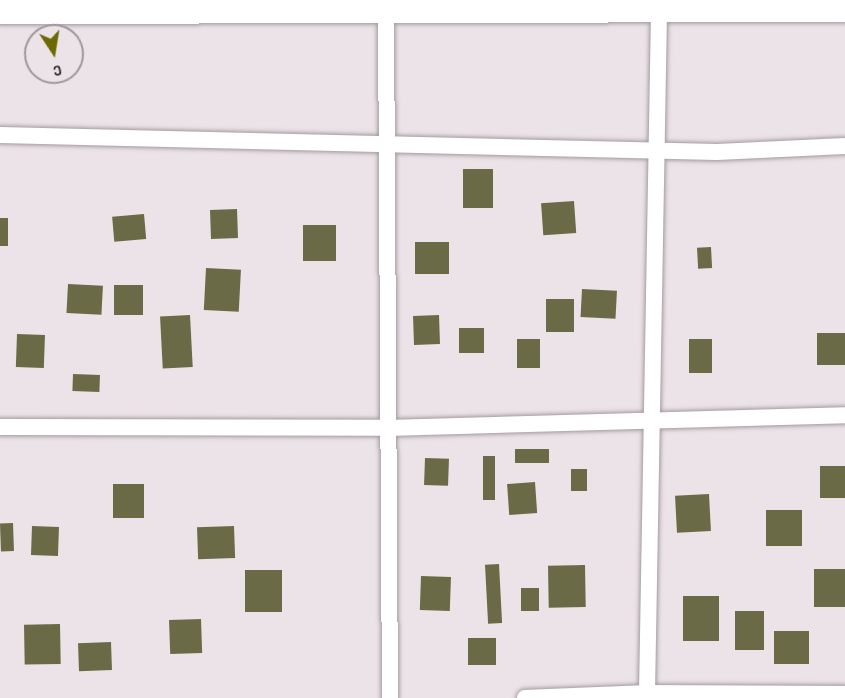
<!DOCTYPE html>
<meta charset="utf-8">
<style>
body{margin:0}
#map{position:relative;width:845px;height:698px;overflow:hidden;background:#ece3e8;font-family:"Sofia Sans Condensed",sans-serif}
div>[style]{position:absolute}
.building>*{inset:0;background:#6b6a47;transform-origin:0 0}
.roads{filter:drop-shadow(0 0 2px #a49ba1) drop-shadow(0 0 2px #a49ba1)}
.minor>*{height:16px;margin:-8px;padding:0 8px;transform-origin:8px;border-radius:8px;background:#fff}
.secondary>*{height:24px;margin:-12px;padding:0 12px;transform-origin:12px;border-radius:12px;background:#fff}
span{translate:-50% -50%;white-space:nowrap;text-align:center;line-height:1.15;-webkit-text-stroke:6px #ece3e8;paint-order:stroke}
.north{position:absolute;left:24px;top:24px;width:60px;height:60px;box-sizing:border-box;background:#ece3e8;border:2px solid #9e979b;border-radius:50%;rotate:168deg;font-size:16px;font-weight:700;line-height:24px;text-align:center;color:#292628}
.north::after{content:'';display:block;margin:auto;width:21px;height:27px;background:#6d6903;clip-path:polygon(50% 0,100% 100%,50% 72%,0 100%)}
</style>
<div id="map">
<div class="building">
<i style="left:493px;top:169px;width:39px;height:30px;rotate:90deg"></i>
<i style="left:574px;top:201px;width:32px;height:33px;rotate:86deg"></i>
<i style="left:237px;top:209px;width:29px;height:27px;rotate:88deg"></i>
<i style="left:144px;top:214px;width:25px;height:32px;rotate:85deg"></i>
<i style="left:0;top:218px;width:8px;height:28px"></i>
<i style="left:303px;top:225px;width:33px;height:36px"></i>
<i style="left:415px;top:242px;width:34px;height:32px"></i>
<i style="left:711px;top:247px;width:21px;height:14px;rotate:87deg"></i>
<i style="left:206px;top:268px;width:35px;height:42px;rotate:3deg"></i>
<i style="left:68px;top:284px;width:35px;height:29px;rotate:3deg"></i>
<i style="left:114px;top:285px;width:29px;height:30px"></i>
<i style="left:582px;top:289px;width:35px;height:28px;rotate:3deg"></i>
<i style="left:574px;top:299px;width:33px;height:28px;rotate:90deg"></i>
<i style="left:190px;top:315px;width:52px;height:30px;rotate:87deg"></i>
<i style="left:439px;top:315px;width:29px;height:26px;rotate:88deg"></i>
<i style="left:459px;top:328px;width:25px;height:25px"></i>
<i style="left:845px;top:333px;width:32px;height:28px;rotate:90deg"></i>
<i style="left:17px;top:334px;width:28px;height:33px;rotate:2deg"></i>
<i style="left:517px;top:339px;width:23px;height:29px"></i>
<i style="left:712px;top:339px;width:34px;height:23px;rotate:90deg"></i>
<i style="left:73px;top:374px;width:27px;height:17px;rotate:2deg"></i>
<i style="left:515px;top:449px;width:34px;height:14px"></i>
<i style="left:483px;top:456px;width:12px;height:44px"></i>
<i style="left:425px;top:458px;width:24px;height:27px;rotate:2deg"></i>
<i style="left:845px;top:466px;width:32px;height:25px;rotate:90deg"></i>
<i style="left:571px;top:469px;width:16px;height:22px"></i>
<i style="left:535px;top:482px;width:31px;height:28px;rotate:86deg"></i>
<i style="left:113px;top:484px;width:31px;height:34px"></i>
<i style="left:709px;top:494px;width:37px;height:34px;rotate:87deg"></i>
<i style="left:766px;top:510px;width:36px;height:36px"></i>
<i style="left:13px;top:523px;width:28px;height:13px;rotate:88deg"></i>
<i style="left:32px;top:526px;width:27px;height:29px;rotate:2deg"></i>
<i style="left:234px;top:526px;width:32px;height:37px;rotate:88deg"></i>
<i style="left:499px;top:564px;width:59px;height:14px;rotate:87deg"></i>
<i style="left:585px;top:565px;width:42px;height:37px;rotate:89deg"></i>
<i style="left:814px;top:569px;width:31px;height:38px"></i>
<i style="left:245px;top:570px;width:37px;height:42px"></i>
<i style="left:421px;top:576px;width:30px;height:34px;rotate:2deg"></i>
<i style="left:521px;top:588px;width:18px;height:23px"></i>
<i style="left:683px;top:596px;width:36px;height:45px"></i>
<i style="left:735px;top:611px;width:29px;height:39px"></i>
<i style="left:201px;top:619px;width:34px;height:32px;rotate:88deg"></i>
<i style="left:60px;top:624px;width:40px;height:36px;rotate:89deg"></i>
<i style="left:809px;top:631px;width:33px;height:35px;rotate:90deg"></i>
<i style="left:468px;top:638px;width:28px;height:27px"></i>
<i style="left:111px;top:642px;width:28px;height:33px;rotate:88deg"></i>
</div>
<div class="roads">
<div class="minor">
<i style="left:386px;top:13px;width:685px;rotate:89.67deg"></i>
<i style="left:0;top:135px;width:717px;rotate:1.36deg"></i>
<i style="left:717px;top:152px;width:128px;rotate:-2.7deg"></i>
<i style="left:0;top:427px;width:387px;rotate:0.1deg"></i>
<i style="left:387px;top:428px;width:458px;rotate:-1.6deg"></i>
<i style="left:525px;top:698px;width:122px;rotate:-2.3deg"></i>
<i style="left:647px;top:693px;width:679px;rotate:-88.99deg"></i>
<i style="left:647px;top:698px;width:5px;rotate:-90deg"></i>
<i style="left:647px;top:693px;width:198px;rotate:0.3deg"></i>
</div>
<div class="secondary">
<i style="left:0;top:12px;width:845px;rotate:-0.14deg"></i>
</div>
</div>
<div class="north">С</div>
</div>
